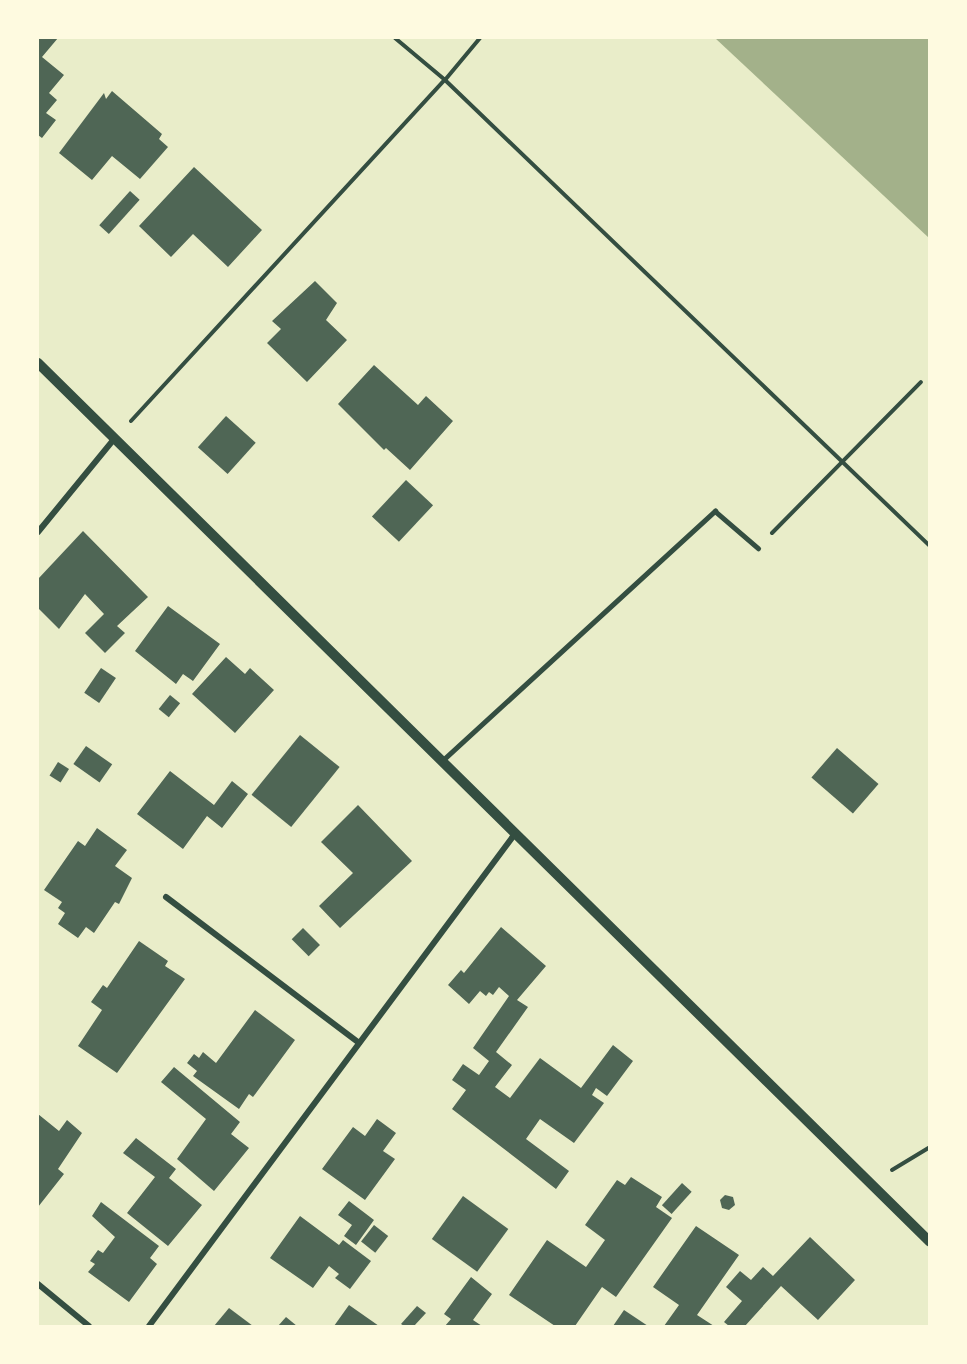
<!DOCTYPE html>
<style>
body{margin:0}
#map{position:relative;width:967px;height:1364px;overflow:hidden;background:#e9edc9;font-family:"DM Sans",sans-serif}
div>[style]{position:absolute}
.water>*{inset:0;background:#a3b18a}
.building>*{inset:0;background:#4f6655;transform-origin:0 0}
.path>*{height:4px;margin:-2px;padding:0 2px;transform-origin:2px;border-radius:2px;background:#344e41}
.service>*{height:4.5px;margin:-2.25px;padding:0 2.25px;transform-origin:2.25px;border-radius:2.25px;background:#344e41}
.minor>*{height:6px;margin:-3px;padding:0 3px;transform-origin:3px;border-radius:3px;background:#344e41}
.tertiary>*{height:10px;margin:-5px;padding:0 5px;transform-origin:5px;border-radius:5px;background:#344e41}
span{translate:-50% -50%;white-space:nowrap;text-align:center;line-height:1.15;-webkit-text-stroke:4.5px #fefae0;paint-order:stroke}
.frame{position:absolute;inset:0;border:39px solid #fefae0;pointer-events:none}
</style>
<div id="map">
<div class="water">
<i style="clip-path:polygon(715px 38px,929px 38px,929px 238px)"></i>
</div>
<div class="building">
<i style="clip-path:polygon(38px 38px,58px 38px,42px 57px,64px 75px,49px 93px,57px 100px,46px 113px,56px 120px,42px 138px,38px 135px)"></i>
<i style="clip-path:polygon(112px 91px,162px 134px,159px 139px,168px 147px,140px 179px,112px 156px,92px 180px,59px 153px,104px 93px,106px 99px)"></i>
<i style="clip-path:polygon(194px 167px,262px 230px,228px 267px,193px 234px,171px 257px,139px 226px)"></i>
<i style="left:130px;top:191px;width:13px;height:46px;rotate:42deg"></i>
<i style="clip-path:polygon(315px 281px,337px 303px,326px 320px,347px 340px,307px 382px,267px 343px,281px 329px,272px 321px)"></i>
<i style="clip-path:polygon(374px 365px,418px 405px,426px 396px,453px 421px,410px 470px,386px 448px,384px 450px,338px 404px)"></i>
<i style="left:226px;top:416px;width:40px;height:42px;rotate:42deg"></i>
<i style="left:406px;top:480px;width:37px;height:50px;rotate:43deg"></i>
<i style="clip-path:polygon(83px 531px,148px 597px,117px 626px,125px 633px,105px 653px,85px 633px,104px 614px,85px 594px,59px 629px,38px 608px,38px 579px)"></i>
<i style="clip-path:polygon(168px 606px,220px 644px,193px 681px,183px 674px,176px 684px,135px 651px)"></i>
<i style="clip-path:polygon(226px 657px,245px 674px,250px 668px,274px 690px,235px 733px,192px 694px)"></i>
<i style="left:101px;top:668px;width:18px;height:30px;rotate:34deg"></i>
<i style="left:170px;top:695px;width:13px;height:18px;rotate:39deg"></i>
<i style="left:300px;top:735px;width:51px;height:77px;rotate:39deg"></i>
<i style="left:86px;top:746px;width:32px;height:22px;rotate:35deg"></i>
<i style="left:837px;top:748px;width:55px;height:39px;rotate:41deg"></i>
<i style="left:58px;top:762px;width:13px;height:16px;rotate:32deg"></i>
<i style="clip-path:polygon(170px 771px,214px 805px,232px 781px,248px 794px,222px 828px,207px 816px,183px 849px,137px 814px)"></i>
<i style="clip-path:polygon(358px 805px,412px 861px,340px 928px,319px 906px,353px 873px,321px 842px)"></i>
<i style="clip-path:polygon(97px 828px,127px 850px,115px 866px,132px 878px,119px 904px,115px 902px,94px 933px,86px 927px,78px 938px,58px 924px,65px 913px,58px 908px,62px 902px,44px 890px,78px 841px,85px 846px)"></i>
<i style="clip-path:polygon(501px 927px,546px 966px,517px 1000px,528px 1007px,496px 1052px,512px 1065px,495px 1087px,510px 1098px,540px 1058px,581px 1088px,613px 1045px,633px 1061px,607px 1096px,596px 1088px,592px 1095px,604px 1103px,574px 1143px,540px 1119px,526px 1139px,569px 1171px,556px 1189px,452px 1109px,466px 1090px,452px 1080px,463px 1064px,479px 1075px,489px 1061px,473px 1048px,509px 996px,499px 987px,493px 995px,489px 992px,486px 996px,480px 991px,469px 1004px,448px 985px,461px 970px,464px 973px)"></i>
<i style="left:303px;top:928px;width:24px;height:16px;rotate:45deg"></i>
<i style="clip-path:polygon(139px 941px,168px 961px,165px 966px,185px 979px,117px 1073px,78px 1046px,102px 1010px,91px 1002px,103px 985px,107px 988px)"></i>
<i style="clip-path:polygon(255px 1010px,295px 1040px,253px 1097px,249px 1094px,239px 1109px,193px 1076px,197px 1071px,187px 1063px,194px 1054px,199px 1058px,203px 1052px,216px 1063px)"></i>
<i style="clip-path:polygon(174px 1067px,240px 1122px,231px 1134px,249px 1148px,214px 1191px,177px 1159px,206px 1119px,161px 1082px)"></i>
<i style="clip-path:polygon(38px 1114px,59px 1131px,67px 1120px,82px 1133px,58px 1169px,64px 1174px,38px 1207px)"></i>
<i style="clip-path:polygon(377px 1119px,396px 1133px,383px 1151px,395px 1159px,365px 1200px,322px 1169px,353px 1127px,365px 1136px)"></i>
<i style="clip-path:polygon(136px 1138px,176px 1169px,169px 1178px,202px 1205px,168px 1246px,127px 1213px,155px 1177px,123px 1153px)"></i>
<i style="clip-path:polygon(631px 1177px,662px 1197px,656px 1207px,672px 1218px,616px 1297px,602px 1287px,575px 1326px,555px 1326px,509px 1295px,547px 1240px,586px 1267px,605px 1240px,585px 1225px,617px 1180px,625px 1185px)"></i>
<i style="left:682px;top:1183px;width:13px;height:30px;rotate:42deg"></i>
<i style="clip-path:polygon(725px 1195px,733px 1197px,735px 1205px,729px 1210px,722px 1208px,720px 1200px)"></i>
<i style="left:463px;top:1196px;width:56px;height:53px;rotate:36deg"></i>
<i style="clip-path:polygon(349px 1201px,374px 1220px,356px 1245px,344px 1236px,352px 1225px,338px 1215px)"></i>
<i style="clip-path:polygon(101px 1202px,159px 1246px,150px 1258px,157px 1264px,129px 1302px,88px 1272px,95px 1264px,90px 1261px,98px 1250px,103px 1253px,115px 1237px,92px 1216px)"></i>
<i style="clip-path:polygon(300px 1216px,339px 1245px,343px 1240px,371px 1261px,350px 1289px,335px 1278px,339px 1274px,329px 1266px,313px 1288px,270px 1258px)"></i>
<i style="left:374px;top:1225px;width:18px;height:21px;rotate:38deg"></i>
<i style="clip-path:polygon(696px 1226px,739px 1255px,697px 1315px,714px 1326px,664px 1326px,679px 1305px,653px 1287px)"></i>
<i style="clip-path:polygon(810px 1237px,855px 1280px,818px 1320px,781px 1286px,745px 1326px,729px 1326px,724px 1322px,742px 1301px,726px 1287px,740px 1271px,751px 1280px,763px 1267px,773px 1276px)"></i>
<i style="clip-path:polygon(471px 1277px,492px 1294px,473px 1320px,482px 1326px,445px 1326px,451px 1319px,444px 1314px)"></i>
<i style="clip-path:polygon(349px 1305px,379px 1326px,334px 1326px)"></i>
<i style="clip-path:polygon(417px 1306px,426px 1313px,414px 1326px,404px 1326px,401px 1324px)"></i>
<i style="clip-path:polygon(229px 1308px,253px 1326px,214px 1326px)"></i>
<i style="clip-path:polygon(624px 1310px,648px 1326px,613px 1326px)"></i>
<i style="clip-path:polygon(286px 1317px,297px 1326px,278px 1326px)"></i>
</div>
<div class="path">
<i style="left:395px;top:38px;width:65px;rotate:40deg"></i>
<i style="left:445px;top:80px;width:673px;rotate:43.86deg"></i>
<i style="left:131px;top:421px;width:464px;rotate:-47.4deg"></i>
<i style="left:445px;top:80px;width:55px;rotate:-50.2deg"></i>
<i style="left:772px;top:533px;width:212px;rotate:-45.4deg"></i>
<i style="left:892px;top:1170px;width:44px;rotate:-31.2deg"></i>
</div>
<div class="service">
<i style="left:443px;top:760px;width:369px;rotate:-42.5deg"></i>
<i style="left:715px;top:511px;width:57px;rotate:40.7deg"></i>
</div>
<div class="minor">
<i style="left:38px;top:532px;width:120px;rotate:-50.7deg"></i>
<i style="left:166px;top:897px;width:242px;rotate:37.1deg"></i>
<i style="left:38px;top:1284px;width:66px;rotate:39.5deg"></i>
<i style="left:149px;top:1326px;width:612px;rotate:-53.37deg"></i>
</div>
<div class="tertiary">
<i style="left:38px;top:363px;width:1252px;rotate:44.58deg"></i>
</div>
<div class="frame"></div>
</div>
